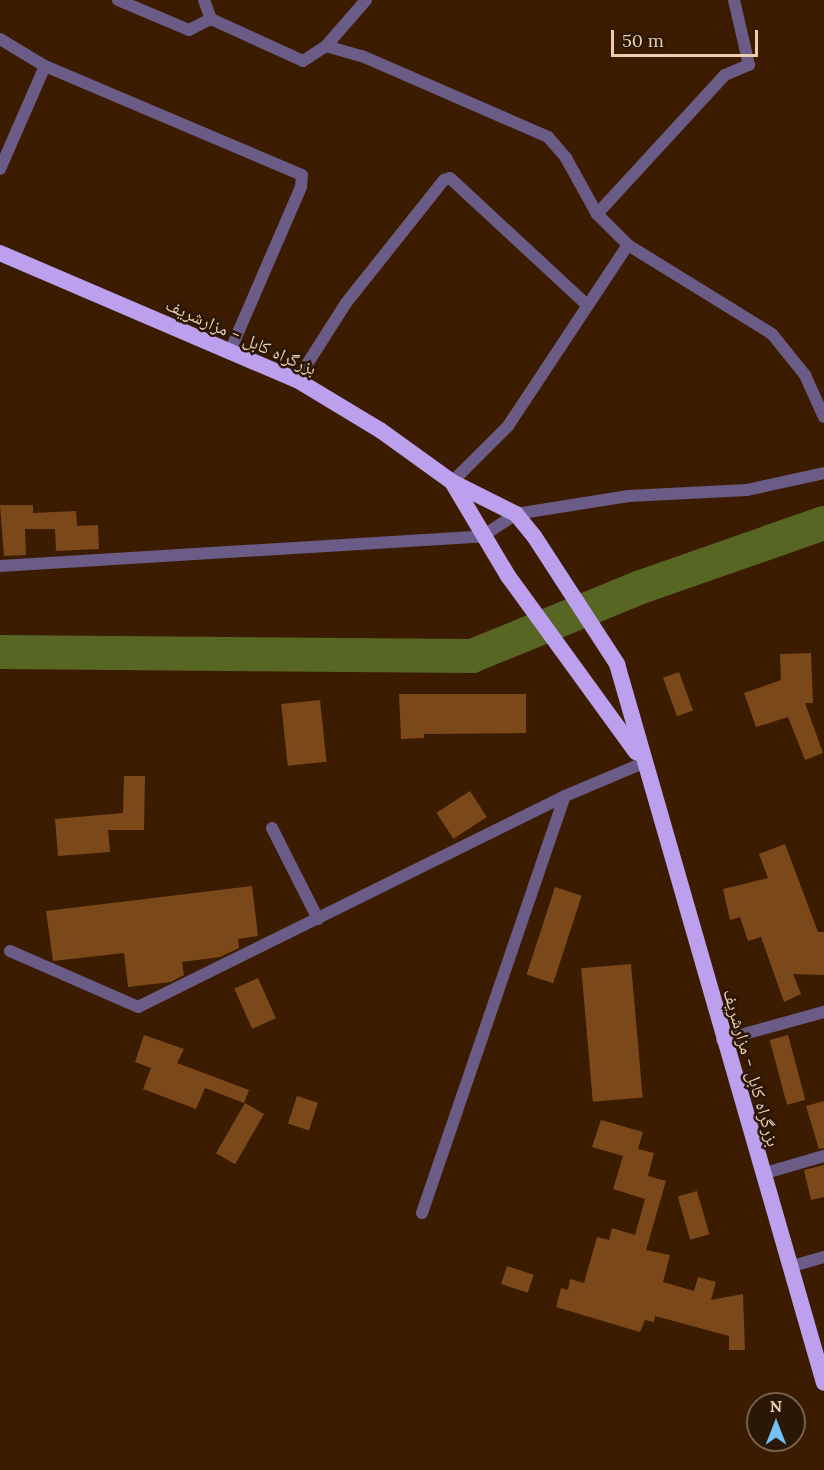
<!DOCTYPE html>
<meta charset="utf-8">
<style>
body{margin:0}
#map{position:relative;width:824px;height:1470px;overflow:hidden;background:#3b1c00;font-family:Lora,"Noto Naskh Arabic",serif}
div>[style]{position:absolute}
.river>*{height:34px;margin:-17px;padding:0 17px;transform-origin:17px;border-radius:17px;background:#586624}
.building>*{inset:0;background:#7b4919;transform-origin:0 0}
.minor>*{height:12px;margin:-6px;padding:0 6px;transform-origin:6px;border-radius:6px;background:#6b5c87}
.tertiary>*{height:12px;margin:-6px;padding:0 6px;transform-origin:6px;border-radius:6px;background:#6b5c87}
.trunk>*{height:16px;margin:-8px;padding:0 8px;transform-origin:8px;border-radius:8px;background:#bca0ee}
span{translate:-50% -50%;white-space:nowrap;text-align:center;line-height:1.15;-webkit-text-stroke:5px #2a1706;paint-order:stroke}
.street-label{font-size:18px;color:#eeccb1}
.north{position:absolute;left:746px;top:1392px;width:60px;height:60px;box-sizing:border-box;background:#2a1706;border:2px solid #785f4a;border-radius:50%;rotate:0deg;font-size:16px;font-weight:700;line-height:24px;text-align:center;color:#eeccb1}
.north::after{content:'';display:block;margin:auto;width:21px;height:27px;background:#73c1f6;clip-path:polygon(50% 0,100% 100%,50% 72%,0 100%)}
.scale{position:absolute;left:611px;top:30px;width:147px;height:27px;box-sizing:border-box;border:3px solid #eeccb1;border-top:0;padding-left:8px;font-size:18px;line-height:21px;white-space:nowrap;color:#eeccb1;-webkit-text-stroke:4px #2a1706;paint-order:stroke}
</style>
<div id="map">
<div class="river">
<i style="left:0;top:652px;width:472px;rotate:0.5deg"></i>
<i style="left:472px;top:656px;width:183px;rotate:-22.2deg"></i>
<i style="left:641px;top:587px;width:194px;rotate:-19.3deg"></i>
</div>
<div class="building">
<i style="clip-path:polygon(0 505px,33px 505px,33px 513px,76px 511px,77px 526px,98px 525px,99px 549px,56px 551px,55px 529px,25px 529px,26px 555px,4px 556px)"></i>
<i style="clip-path:polygon(811px 653px,813px 703px,805px 703px,823px 753px,805px 760px,788px 717px,756px 727px,744px 693px,781px 680px,780px 654px)"></i>
<i style="left:679px;top:672px;width:41px;height:17px;rotate:70deg"></i>
<i style="clip-path:polygon(399px 694px,526px 694px,526px 733px,424px 734px,424px 738px,401px 739px)"></i>
<i style="left:320px;top:700px;width:62px;height:39px;rotate:84deg"></i>
<i style="clip-path:polygon(124px 776px,145px 776px,144px 830px,108px 830px,110px 852px,58px 856px,55px 819px,123px 813px)"></i>
<i style="left:470px;top:791px;width:31px;height:40px;rotate:57deg"></i>
<i style="clip-path:polygon(785px 844px,818px 932px,824px 932px,824px 975px,793px 974px,801px 994px,784px 1002px,761px 937px,748px 941px,740px 917px,730px 920px,723px 889px,768px 878px,759px 854px)"></i>
<i style="clip-path:polygon(252px 886px,258px 936px,238px 939px,239px 948px,220px 957px,182px 962px,184px 975px,171px 982px,128px 987px,124px 953px,53px 961px,46px 911px)"></i>
<i style="left:555px;top:887px;width:28px;height:92px;rotate:18deg"></i>
<i style="left:631px;top:964px;width:134px;height:50px;rotate:85deg"></i>
<i style="left:258px;top:978px;width:44px;height:26px;rotate:66deg"></i>
<i style="clip-path:polygon(144px 1035px,184px 1049px,177px 1063px,249px 1090px,244px 1103px,205px 1088px,196px 1109px,143px 1089px,151px 1068px,135px 1062px)"></i>
<i style="left:788px;top:1035px;width:67px;height:19px;rotate:75deg"></i>
<i style="left:297px;top:1096px;width:22px;height:29px;rotate:18deg"></i>
<i style="clip-path:polygon(824px 1101px,824px 1148px,819px 1149px,806px 1106px)"></i>
<i style="left:245px;top:1103px;width:22px;height:58px;rotate:30deg"></i>
<i style="clip-path:polygon(601px 1120px,643px 1132px,638px 1149px,654px 1153px,648px 1176px,666px 1181px,646px 1250px,670px 1255px,663px 1282px,694px 1291px,698px 1277px,716px 1282px,711px 1300px,743px 1294px,745px 1350px,729px 1350px,729px 1336px,655px 1316px,654px 1322px,645px 1320px,640px 1332px,556px 1307px,561px 1288px,568px 1290px,570px 1279px,584px 1283px,597px 1237px,609px 1240px,612px 1228px,635px 1235px,645px 1199px,613px 1189px,623px 1156px,592px 1147px)"></i>
<i style="clip-path:polygon(824px 1165px,824px 1197px,811px 1200px,804px 1170px)"></i>
<i style="left:697px;top:1191px;width:45px;height:20px;rotate:74deg"></i>
<i style="left:507px;top:1266px;width:28px;height:19px;rotate:18deg"></i>
</div>
<div class="minor">
<i style="left:118px;top:0;width:77px;rotate:22.9deg"></i>
<i style="left:189px;top:30px;width:25px;rotate:-27deg"></i>
<i style="left:211px;top:19px;width:101px;rotate:24.5deg"></i>
<i style="left:303px;top:61px;width:27px;rotate:-33deg"></i>
<i style="left:326px;top:46px;width:37px;rotate:16deg"></i>
<i style="left:362px;top:56px;width:203px;rotate:23.5deg"></i>
<i style="left:548px;top:137px;width:28px;rotate:49deg"></i>
<i style="left:566px;top:158px;width:64px;rotate:61deg"></i>
<i style="left:597px;top:214px;width:44px;rotate:45deg"></i>
<i style="left:628px;top:245px;width:169px;rotate:31.7deg"></i>
<i style="left:772px;top:334px;width:53px;rotate:51.2deg"></i>
<i style="left:805px;top:375px;width:46px;rotate:65.7deg"></i>
<i style="left:204px;top:0;width:20px;rotate:70deg"></i>
<i style="left:0;top:39px;width:52px;rotate:31deg"></i>
<i style="left:45px;top:66px;width:279px;rotate:23deg"></i>
<i style="left:302px;top:175px;width:12px;rotate:95deg"></i>
<i style="left:301px;top:187px;width:179px;rotate:113.4deg"></i>
<i style="left:326px;top:46px;width:61px;rotate:-49deg"></i>
<i style="left:0;top:169px;width:112px;rotate:-66.4deg"></i>
<i style="left:597px;top:214px;width:189px;rotate:-47.4deg"></i>
<i style="left:725px;top:75px;width:26px;rotate:-23deg"></i>
<i style="left:749px;top:65px;width:67px;rotate:-103deg"></i>
<i style="left:297px;top:380px;width:91px;rotate:-57.5deg"></i>
<i style="left:346px;top:303px;width:157px;rotate:-51.5deg"></i>
<i style="left:444px;top:180px;width:6px;rotate:-18deg"></i>
<i style="left:450px;top:178px;width:187px;rotate:42.8deg"></i>
<i style="left:452px;top:482px;width:79px;rotate:-45deg"></i>
<i style="left:508px;top:426px;width:217px;rotate:-56.5deg"></i>
<i style="left:0;top:566px;width:482px;rotate:-3.5deg"></i>
<i style="left:272px;top:828px;width:102px;rotate:63.2deg"></i>
<i style="left:10px;top:951px;width:140px;rotate:23.6deg"></i>
<i style="left:138px;top:1007px;width:476px;rotate:-26.3deg"></i>
<i style="left:565px;top:796px;width:85px;rotate:-22.9deg"></i>
<i style="left:722px;top:1040px;width:106px;rotate:-15.4deg"></i>
<i style="left:762px;top:1174px;width:65px;rotate:-16.2deg"></i>
<i style="left:422px;top:1213px;width:441px;rotate:-71.1deg"></i>
<i style="left:789px;top:1267px;width:36px;rotate:-16deg"></i>
</div>
<div class="tertiary">
<i style="left:481px;top:537px;width:42px;rotate:-33.3deg"></i>
<i style="left:516px;top:514px;width:114px;rotate:-9.1deg"></i>
<i style="left:629px;top:496px;width:118px;rotate:-2.9deg"></i>
<i style="left:747px;top:490px;width:79px;rotate:-12.4deg"></i>
</div>
<div class="trunk">
<i style="left:0;top:253px;width:323px;rotate:23.2deg"></i>
<i style="left:297px;top:380px;width:97px;rotate:31.1deg"></i>
<i style="left:380px;top:430px;width:89px;rotate:35.8deg"></i>
<i style="left:452px;top:482px;width:72px;rotate:26.6deg"></i>
<i style="left:516px;top:514px;width:28px;rotate:51deg"></i>
<i style="left:534px;top:536px;width:153px;rotate:57deg"></i>
<i style="left:617px;top:664px;width:748px;rotate:73.94deg"></i>
<i style="left:452px;top:482px;width:109px;rotate:59.2deg"></i>
<i style="left:508px;top:576px;width:218px;rotate:54deg"></i>
</div>
<div class="street-label">
<span style="left:241px;top:337px;rotate:24deg">بزرگراه کابل - مزارشریف</span>
<span style="left:751px;top:1068px;rotate:74deg">بزرگراه کابل - مزارشریف</span>
</div>
<div class="north">N</div>
<div class="scale">50 m</div>
</div>
